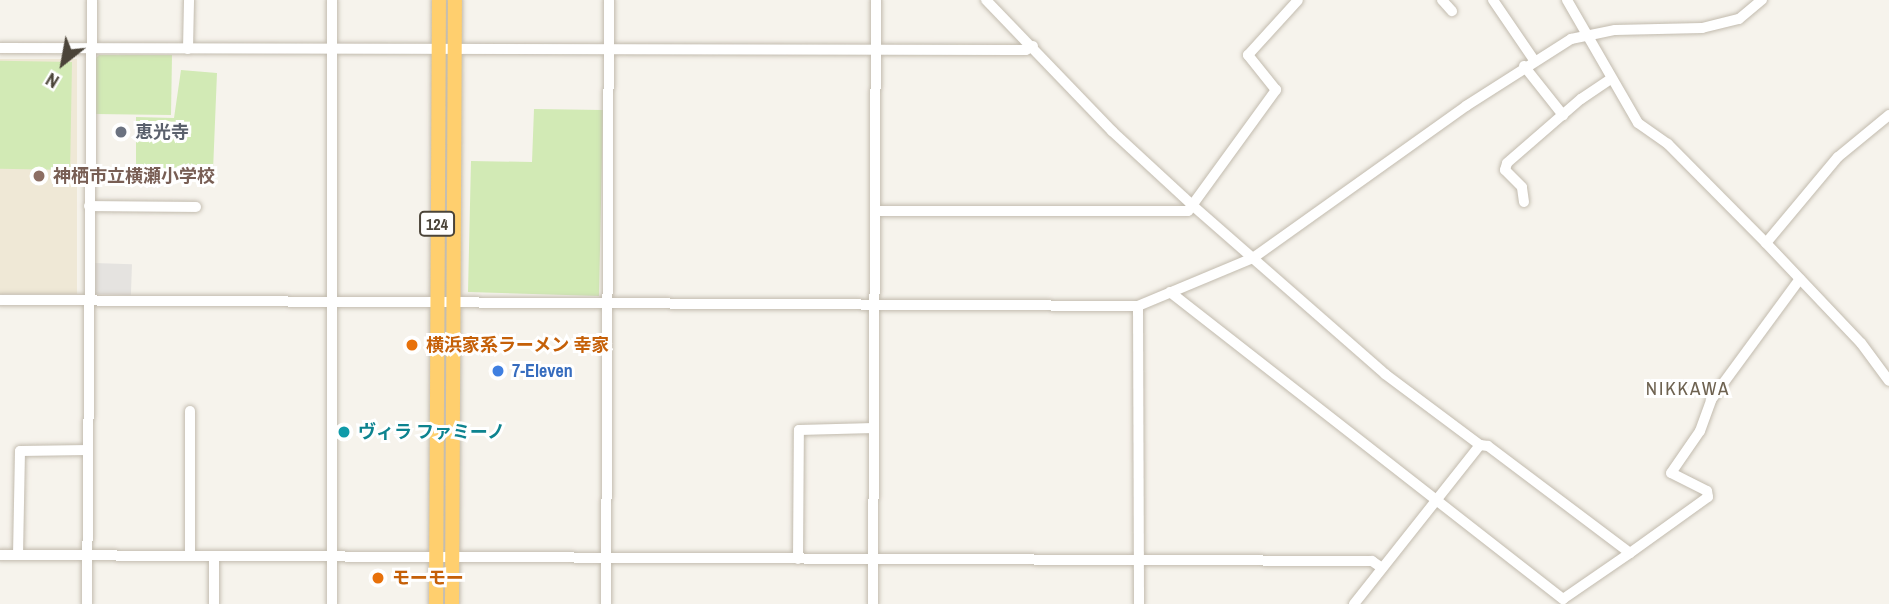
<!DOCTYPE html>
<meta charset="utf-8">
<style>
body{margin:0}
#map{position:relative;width:1889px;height:604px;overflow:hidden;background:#f6f3ec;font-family:"Archivo Narrow","Noto Sans JP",sans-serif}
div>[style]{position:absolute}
.education>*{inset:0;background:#efe8d6;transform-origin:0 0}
.green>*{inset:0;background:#d2eab5;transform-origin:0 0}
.parking>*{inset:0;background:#e5e3e0;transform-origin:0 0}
.roads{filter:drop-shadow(0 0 2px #c2bbae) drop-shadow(0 0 2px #c2bbae)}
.minor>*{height:10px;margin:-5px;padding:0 5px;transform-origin:5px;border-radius:5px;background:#fff}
.highway>*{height:14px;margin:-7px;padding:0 7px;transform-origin:7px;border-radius:7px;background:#ffcf6e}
.dots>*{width:19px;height:19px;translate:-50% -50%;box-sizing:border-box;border:4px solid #fff;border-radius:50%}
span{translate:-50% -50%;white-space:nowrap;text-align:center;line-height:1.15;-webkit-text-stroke:6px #fff;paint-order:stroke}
.shield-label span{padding:2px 5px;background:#fff;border:2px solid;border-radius:5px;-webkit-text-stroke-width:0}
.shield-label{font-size:16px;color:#4b4439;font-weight:700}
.worship-label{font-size:18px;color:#5b616d;font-weight:700}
.left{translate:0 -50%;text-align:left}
.education-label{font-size:18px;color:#785e54;font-weight:700}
.food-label{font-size:18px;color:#c56008;font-weight:700}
.shop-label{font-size:18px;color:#366cbe;font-weight:700}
.culture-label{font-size:18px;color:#0d838f;font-weight:700}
.neighbourhood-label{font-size:19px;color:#6e6250;letter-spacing:2px}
.north{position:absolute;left:28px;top:28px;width:70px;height:70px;-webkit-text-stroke:5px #fff;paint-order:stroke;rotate:211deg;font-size:19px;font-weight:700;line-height:28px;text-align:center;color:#4b4439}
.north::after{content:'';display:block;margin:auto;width:24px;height:32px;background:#4b4439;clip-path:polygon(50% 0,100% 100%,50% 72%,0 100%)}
</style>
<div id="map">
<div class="education">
<i style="left:0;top:59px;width:77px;height:235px"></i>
</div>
<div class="green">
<i style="clip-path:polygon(99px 55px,172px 55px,171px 115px,95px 114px,95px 59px)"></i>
<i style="left:72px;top:62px;width:108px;height:72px;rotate:91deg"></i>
<i style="clip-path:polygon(181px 70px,217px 73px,213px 171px,136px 169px,136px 117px,174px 118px)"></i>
<i style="clip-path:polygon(534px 109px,603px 110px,599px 296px,468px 292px,471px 161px,532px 162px)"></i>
</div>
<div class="parking">
<i style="left:94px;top:263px;width:38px;height:31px;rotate:2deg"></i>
</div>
<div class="roads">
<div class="minor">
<i style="left:332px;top:0;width:604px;rotate:90deg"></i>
<i style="left:986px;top:0;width:182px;rotate:46.1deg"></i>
<i style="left:1112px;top:131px;width:108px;rotate:42.7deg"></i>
<i style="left:1191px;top:204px;width:258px;rotate:41.2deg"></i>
<i style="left:1385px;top:374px;width:119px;rotate:36.8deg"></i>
<i style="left:1480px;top:445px;width:203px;rotate:128.4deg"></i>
<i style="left:1442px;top:0;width:15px;rotate:48deg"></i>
<i style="left:1493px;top:0;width:73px;rotate:55.7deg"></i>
<i style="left:1567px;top:0;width:142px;rotate:60deg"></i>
<i style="left:1638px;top:123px;width:37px;rotate:35deg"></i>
<i style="left:1668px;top:144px;width:139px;rotate:45.3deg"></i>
<i style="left:1766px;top:243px;width:138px;rotate:46.5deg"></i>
<i style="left:1861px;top:343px;width:47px;rotate:53.6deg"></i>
<i style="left:0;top:48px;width:1026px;rotate:0.11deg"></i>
<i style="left:1026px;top:50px;width:8px;rotate:-30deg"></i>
<i style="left:188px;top:49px;width:49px;rotate:-88.8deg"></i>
<i style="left:1524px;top:66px;width:63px;rotate:51.5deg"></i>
<i style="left:1524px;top:202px;width:15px;rotate:-98deg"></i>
<i style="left:1522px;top:187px;width:24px;rotate:-135deg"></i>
<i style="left:1505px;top:170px;width:7px;rotate:-74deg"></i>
<i style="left:1507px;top:163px;width:98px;rotate:-40.9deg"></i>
<i style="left:1581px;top:99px;width:36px;rotate:-34deg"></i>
<i style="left:89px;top:206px;width:107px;rotate:0.5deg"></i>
<i style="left:875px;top:211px;width:313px"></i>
<i style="left:1188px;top:211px;width:150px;rotate:-54deg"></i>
<i style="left:1276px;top:90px;width:45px;rotate:-128.7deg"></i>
<i style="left:1248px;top:55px;width:74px;rotate:-47.7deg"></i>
<i style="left:1766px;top:243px;width:112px;rotate:-50.1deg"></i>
<i style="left:1838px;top:157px;width:66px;rotate:-39.5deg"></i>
<i style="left:1170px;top:292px;width:499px;rotate:38deg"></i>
<i style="left:1563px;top:599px;width:81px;rotate:-34.5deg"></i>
<i style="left:1630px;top:553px;width:178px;rotate:-143deg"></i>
<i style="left:1488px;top:446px;width:8px;rotate:-173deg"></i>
<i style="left:0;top:300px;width:1138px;rotate:0.3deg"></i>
<i style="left:1138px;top:306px;width:125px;rotate:-22.7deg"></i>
<i style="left:1253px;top:258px;width:262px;rotate:-35.5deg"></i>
<i style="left:1466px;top:106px;width:125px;rotate:-32.5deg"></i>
<i style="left:1571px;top:39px;width:45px;rotate:-11.6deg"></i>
<i style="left:1615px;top:30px;width:87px;rotate:-1.3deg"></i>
<i style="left:1702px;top:28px;width:38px;rotate:-14deg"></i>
<i style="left:1739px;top:19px;width:30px;rotate:-40deg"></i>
<i style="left:1138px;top:306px;width:298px;rotate:89.8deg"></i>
<i style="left:190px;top:411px;width:145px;rotate:90deg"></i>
<i style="left:1630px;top:553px;width:96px;rotate:-35.7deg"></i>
<i style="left:1708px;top:497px;width:6px;rotate:-99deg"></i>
<i style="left:1707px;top:491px;width:40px;rotate:-153.4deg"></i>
<i style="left:1671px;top:473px;width:51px;rotate:-55.4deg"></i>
<i style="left:1700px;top:431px;width:33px;rotate:-70deg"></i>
<i style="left:1711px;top:400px;width:150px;rotate:-53.7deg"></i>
<i style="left:0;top:555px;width:1372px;rotate:0.25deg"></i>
<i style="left:1372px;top:561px;width:12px;rotate:35deg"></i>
<i style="left:18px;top:555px;width:104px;rotate:-88.9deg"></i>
<i style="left:20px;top:451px;width:68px;rotate:-0.8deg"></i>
<i style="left:798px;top:559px;width:129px;rotate:-89.6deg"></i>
<i style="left:799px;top:430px;width:75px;rotate:-1.5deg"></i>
<i style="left:87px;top:604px;width:604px;rotate:-89.53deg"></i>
<i style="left:214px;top:604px;width:48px;rotate:-90deg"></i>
<i style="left:606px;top:604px;width:604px;rotate:-89.72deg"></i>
<i style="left:873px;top:604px;width:604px;rotate:-89.72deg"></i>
</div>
<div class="highway">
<i style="left:436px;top:604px;width:604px;rotate:-89.72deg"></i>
<i style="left:452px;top:604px;width:604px;rotate:-89.72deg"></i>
</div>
</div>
<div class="dots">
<i style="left:121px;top:132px;background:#6b7280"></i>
<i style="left:39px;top:176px;background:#8d6e63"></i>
<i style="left:412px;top:345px;background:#e8710a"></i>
<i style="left:498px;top:371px;background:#3f7fe0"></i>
<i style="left:344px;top:432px;background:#0f9aa8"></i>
<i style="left:378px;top:578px;background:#e8710a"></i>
</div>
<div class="shield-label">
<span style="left:437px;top:224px">124</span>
</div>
<div class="worship-label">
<span class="left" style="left:135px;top:132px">恵光寺</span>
</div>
<div class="education-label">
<span class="left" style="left:53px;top:176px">神栖市立横瀬小学校</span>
</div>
<div class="food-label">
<span class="left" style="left:426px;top:345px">横浜家系ラーメン 幸家</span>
<span class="left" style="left:392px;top:578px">モーモー</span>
</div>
<div class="shop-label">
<span class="left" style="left:512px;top:371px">7-Eleven</span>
</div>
<div class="culture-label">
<span class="left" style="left:358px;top:432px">ヴィラ ファミーノ</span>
</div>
<div class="neighbourhood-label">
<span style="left:1688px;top:389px">NIKKAWA</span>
</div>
<div class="north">N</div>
</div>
